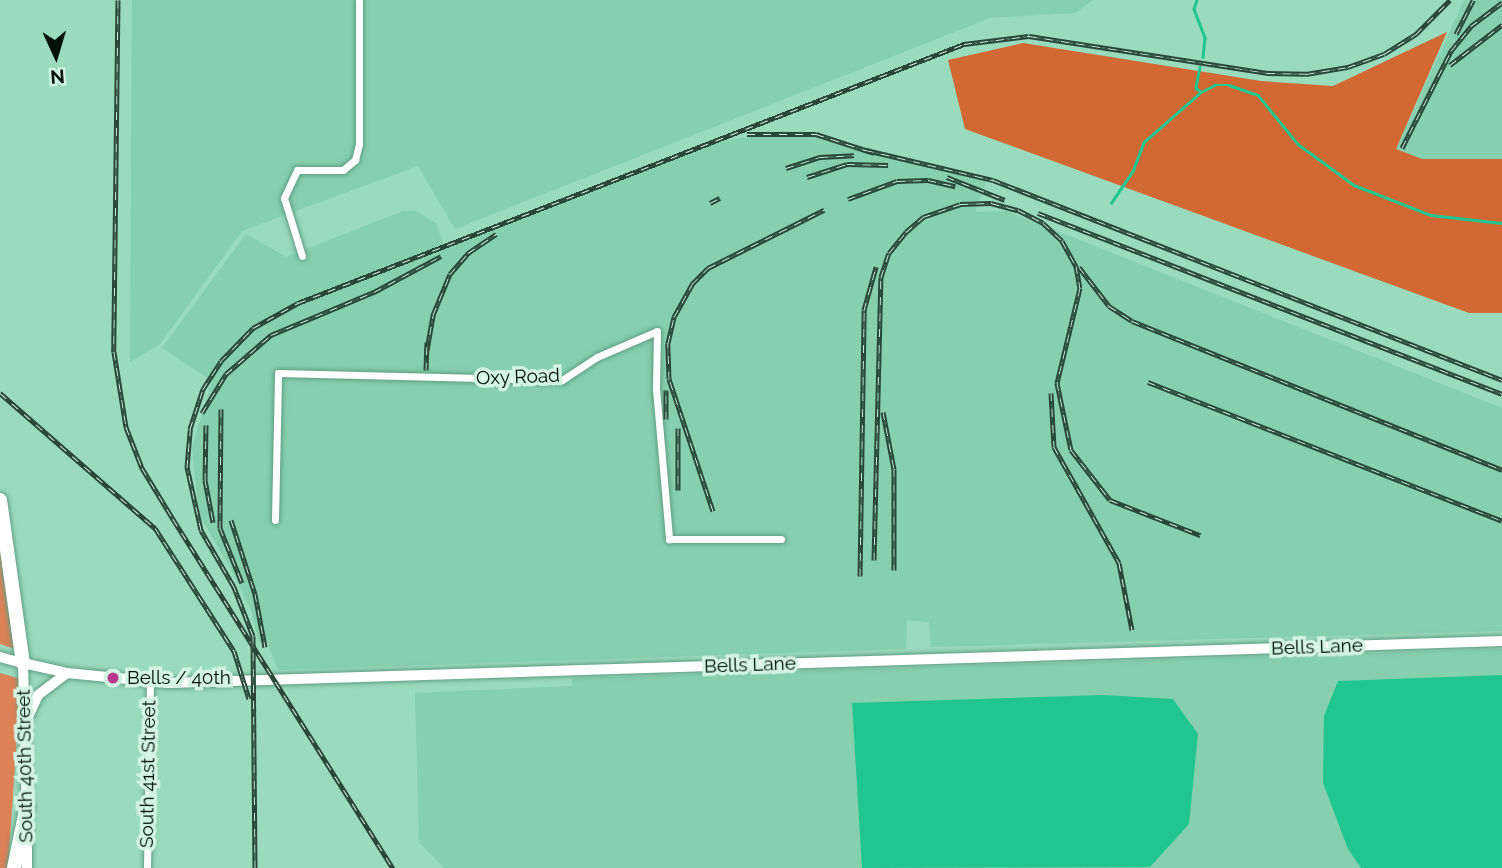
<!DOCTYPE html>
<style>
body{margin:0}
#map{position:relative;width:1502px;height:868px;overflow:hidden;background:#9adabd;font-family:Raleway,sans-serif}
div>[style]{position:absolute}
.built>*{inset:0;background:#86cfaf}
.green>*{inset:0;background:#dd8156}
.forest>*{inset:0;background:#d26935}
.water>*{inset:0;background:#21c590}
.stream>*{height:2.5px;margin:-1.25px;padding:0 1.25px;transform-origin:1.25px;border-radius:1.25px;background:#21c590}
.roads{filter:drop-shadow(0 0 2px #609e83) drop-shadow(0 0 2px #609e83)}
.minor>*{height:7px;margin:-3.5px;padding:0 3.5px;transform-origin:3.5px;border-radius:3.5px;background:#fff}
.tertiary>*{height:10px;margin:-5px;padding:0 5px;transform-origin:5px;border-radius:5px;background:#fff}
.secondary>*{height:10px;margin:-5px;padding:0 5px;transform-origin:5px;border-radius:5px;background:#fff}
.motorway>*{height:14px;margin:-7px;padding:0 7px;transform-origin:7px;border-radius:7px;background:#fff}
.rail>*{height:5px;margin-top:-2.5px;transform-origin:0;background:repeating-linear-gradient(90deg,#d3f3e3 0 8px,#2a4739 0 16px);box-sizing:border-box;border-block:2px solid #2a4739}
.dots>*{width:19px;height:19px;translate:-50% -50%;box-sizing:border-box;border:4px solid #d3f3e3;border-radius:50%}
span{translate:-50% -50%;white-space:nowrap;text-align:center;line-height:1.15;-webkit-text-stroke:7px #d3f3e3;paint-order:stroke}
.street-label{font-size:19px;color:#001108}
.poi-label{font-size:19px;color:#001108}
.left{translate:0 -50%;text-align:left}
.north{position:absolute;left:21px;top:21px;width:70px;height:70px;-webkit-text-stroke:5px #d3f3e3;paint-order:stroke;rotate:176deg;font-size:19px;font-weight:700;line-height:28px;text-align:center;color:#001108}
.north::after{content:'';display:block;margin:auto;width:24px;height:32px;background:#001108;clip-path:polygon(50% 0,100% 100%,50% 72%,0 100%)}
</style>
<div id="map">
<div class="built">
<i style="clip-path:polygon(132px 0,1093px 0,1075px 13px,990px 18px,455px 229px,418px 166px,242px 231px,160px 344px,130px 362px)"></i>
<i style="clip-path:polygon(1464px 0,1502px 0,1502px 159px,1421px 159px,1396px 149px)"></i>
<i style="clip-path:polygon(779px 131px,816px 134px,987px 179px,975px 212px,1007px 211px,1502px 408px,1502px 631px,931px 647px,929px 622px,907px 620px,906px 649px,278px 670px,267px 641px,259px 643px,252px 613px,230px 567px,199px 515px,192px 447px,212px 381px,162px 348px,246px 234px,286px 257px,403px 211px,416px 211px,436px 223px,444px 246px,700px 146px)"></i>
<i style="clip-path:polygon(1502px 649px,1502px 868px,444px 868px,419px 842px,415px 693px,572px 686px,572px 678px)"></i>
</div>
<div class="green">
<i style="clip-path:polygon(0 518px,15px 649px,0 644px)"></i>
<i style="clip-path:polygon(0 673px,21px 679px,8px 868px,0 868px)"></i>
</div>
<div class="forest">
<i style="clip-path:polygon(1447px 32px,1396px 149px,1422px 159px,1502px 159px,1502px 313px,1469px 313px,965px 129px,948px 60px,1023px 43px,1261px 81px,1333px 86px)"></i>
</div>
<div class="water">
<i style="clip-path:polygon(1502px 675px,1502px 868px,1361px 868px,1348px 849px,1323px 783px,1324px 716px,1338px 681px)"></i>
<i style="clip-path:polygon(1103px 695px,1173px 699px,1198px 734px,1189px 824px,1150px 867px,862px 868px,852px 703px)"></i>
</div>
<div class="stream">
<i style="left:1197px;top:0;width:9px;rotate:108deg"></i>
<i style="left:1194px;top:9px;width:31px;rotate:69deg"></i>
<i style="left:1205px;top:38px;width:19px;rotate:96deg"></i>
<i style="left:1200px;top:67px;width:21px;rotate:101deg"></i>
<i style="left:1196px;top:88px;width:6px;rotate:39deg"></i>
<i style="left:1201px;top:92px;width:16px;rotate:-27deg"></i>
<i style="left:1215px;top:85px;width:14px"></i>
<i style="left:1229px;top:85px;width:31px;rotate:19deg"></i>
<i style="left:1258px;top:95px;width:63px;rotate:50.8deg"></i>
<i style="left:1298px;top:144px;width:69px;rotate:36.2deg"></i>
<i style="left:1354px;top:185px;width:83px;rotate:21.3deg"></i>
<i style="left:1431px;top:215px;width:71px;rotate:6.4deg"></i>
<i style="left:1111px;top:203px;width:40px;rotate:-56deg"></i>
<i style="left:1133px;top:170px;width:30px;rotate:-69deg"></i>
<i style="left:1144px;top:142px;width:76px;rotate:-41.3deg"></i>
</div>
<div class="roads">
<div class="minor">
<i style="left:302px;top:256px;width:61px;rotate:-107.2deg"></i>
<i style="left:284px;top:198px;width:31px;rotate:-65deg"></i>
<i style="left:297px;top:170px;width:46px"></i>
<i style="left:343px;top:170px;width:16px;rotate:-40deg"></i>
<i style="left:355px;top:160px;width:16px;rotate:-76deg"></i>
<i style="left:359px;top:144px;width:144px;rotate:-90deg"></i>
<i style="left:275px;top:520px;width:147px;rotate:-88.8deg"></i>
<i style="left:278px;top:373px;width:284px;rotate:1.4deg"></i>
<i style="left:562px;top:380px;width:42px;rotate:-33.3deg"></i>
<i style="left:597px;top:357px;width:65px;rotate:-23.4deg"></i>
<i style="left:657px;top:331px;width:58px;rotate:91deg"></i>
<i style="left:656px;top:389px;width:151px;rotate:85deg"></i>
<i style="left:669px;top:539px;width:112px"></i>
<i style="left:147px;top:868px;width:188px;rotate:-89.1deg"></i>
</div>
<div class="tertiary">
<i style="left:23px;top:663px;width:45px;rotate:12.8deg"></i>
<i style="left:67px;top:673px;width:102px;rotate:5.6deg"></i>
<i style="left:169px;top:683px;width:1334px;rotate:-1.8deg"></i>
<i style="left:27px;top:719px;width:26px;rotate:-65deg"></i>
<i style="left:38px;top:695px;width:36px;rotate:-37deg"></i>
</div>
<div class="secondary">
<i style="left:0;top:657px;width:24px;rotate:15deg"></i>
<i style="left:23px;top:663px;width:150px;rotate:88.5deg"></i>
<i style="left:27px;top:829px;width:39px;rotate:90deg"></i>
</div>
<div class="motorway">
<i style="left:0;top:500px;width:165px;rotate:82deg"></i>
<i style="left:14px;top:868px;width:64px;rotate:-78.3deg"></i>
</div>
</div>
<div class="rail">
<i style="left:118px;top:0;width:352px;rotate:90.7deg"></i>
<i style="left:114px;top:352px;width:76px;rotate:80.9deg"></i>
<i style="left:126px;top:427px;width:44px;rotate:68.7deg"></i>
<i style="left:142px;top:468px;width:60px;rotate:58.7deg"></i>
<i style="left:173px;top:519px;width:413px;rotate:57.8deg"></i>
<i style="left:1456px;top:34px;width:38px;rotate:-63deg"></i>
<i style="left:1450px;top:65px;width:66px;rotate:-37.6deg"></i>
<i style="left:747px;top:134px;width:69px"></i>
<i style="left:816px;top:134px;width:61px;rotate:18.1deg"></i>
<i style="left:1402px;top:148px;width:109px;rotate:-63.2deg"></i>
<i style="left:1451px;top:51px;width:32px;rotate:-51deg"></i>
<i style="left:1471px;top:26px;width:39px;rotate:-37deg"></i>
<i style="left:866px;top:150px;width:130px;rotate:13.3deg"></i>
<i style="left:993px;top:180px;width:547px;rotate:21.45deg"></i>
<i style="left:786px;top:168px;width:36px;rotate:-18deg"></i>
<i style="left:820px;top:157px;width:34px;rotate:-3deg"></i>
<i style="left:807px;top:177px;width:42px;rotate:-18deg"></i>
<i style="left:847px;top:164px;width:41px;rotate:1.4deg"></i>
<i style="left:947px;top:177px;width:62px;rotate:21.6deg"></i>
<i style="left:848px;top:199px;width:52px;rotate:-20.2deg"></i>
<i style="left:897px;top:181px;width:31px;rotate:-2deg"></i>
<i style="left:928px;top:180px;width:28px;rotate:13deg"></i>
<i style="left:710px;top:203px;width:11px;rotate:-27deg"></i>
<i style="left:1038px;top:213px;width:498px;rotate:21.3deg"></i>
<i style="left:1079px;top:267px;width:49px;rotate:52.4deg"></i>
<i style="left:1109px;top:306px;width:27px;rotate:33deg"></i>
<i style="left:1132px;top:321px;width:399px;rotate:21.9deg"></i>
<i style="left:427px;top:350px;width:36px;rotate:-80deg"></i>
<i style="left:433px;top:315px;width:44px;rotate:-67.5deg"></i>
<i style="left:450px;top:274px;width:28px;rotate:-49deg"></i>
<i style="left:468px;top:253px;width:34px;rotate:-34deg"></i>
<i style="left:426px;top:370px;width:28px;rotate:-88deg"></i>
<i style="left:1148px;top:382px;width:380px;rotate:21.4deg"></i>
<i style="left:0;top:393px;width:206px;rotate:41.1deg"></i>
<i style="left:155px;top:528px;width:146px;rotate:57.3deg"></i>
<i style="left:234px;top:651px;width:50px;rotate:72.6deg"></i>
<i style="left:1051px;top:393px;width:54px;rotate:86.8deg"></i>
<i style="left:1054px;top:447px;width:133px;rotate:60.7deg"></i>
<i style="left:1119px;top:563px;width:68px;rotate:79deg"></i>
<i style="left:221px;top:409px;width:119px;rotate:90.5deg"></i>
<i style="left:220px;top:528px;width:59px;rotate:68.2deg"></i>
<i style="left:883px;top:412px;width:58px;rotate:79.1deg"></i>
<i style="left:894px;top:469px;width:101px;rotate:90deg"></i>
<i style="left:202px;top:413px;width:46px;rotate:-58.4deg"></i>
<i style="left:226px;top:374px;width:60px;rotate:-40.9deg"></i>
<i style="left:271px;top:335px;width:112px;rotate:-22.7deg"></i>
<i style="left:374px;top:292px;width:76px;rotate:-28.2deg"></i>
<i style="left:666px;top:419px;width:29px;rotate:-90deg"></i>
<i style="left:206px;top:425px;width:55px;rotate:91deg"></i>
<i style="left:205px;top:480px;width:43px;rotate:79.2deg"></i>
<i style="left:678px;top:428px;width:62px;rotate:90deg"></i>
<i style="left:713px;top:511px;width:139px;rotate:-108.4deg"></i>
<i style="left:669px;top:379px;width:36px;rotate:-92deg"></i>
<i style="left:668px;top:343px;width:27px;rotate:-77deg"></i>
<i style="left:674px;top:317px;width:38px;rotate:-61deg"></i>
<i style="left:692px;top:284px;width:23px;rotate:-45deg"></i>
<i style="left:708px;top:268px;width:130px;rotate:-26.6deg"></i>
<i style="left:231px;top:520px;width:78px;rotate:72deg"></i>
<i style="left:255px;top:594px;width:54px;rotate:79.3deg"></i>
<i style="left:874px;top:560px;width:283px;rotate:-88.6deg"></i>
<i style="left:881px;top:277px;width:25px;rotate:-72deg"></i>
<i style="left:889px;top:253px;width:27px;rotate:-51deg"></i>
<i style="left:906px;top:232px;width:23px;rotate:-41deg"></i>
<i style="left:923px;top:217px;width:39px;rotate:-19deg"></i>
<i style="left:960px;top:204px;width:31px;rotate:-2deg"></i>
<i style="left:991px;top:203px;width:28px;rotate:15deg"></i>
<i style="left:1018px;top:210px;width:28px;rotate:27deg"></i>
<i style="left:1043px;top:223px;width:26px;rotate:43deg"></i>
<i style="left:1062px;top:241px;width:29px;rotate:61deg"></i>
<i style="left:1076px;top:266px;width:22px;rotate:80deg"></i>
<i style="left:1080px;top:288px;width:98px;rotate:103.6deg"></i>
<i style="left:1057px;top:383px;width:68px;rotate:78.2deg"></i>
<i style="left:1071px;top:450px;width:63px;rotate:52deg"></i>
<i style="left:1110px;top:500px;width:97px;rotate:21.3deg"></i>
<i style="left:860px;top:576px;width:266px;rotate:-89.1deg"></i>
<i style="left:864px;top:310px;width:45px;rotate:-74.4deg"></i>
<i style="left:255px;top:868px;width:232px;rotate:-90.5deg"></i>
<i style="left:253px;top:636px;width:53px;rotate:-111.2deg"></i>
<i style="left:234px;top:587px;width:66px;rotate:-120.1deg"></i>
<i style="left:201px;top:530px;width:65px;rotate:-102.5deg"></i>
<i style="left:187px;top:467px;width:38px;rotate:-85deg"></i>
<i style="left:190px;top:429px;width:42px;rotate:-72deg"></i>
<i style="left:203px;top:389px;width:33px;rotate:-57deg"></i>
<i style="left:221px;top:361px;width:46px;rotate:-45.9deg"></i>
<i style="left:253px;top:328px;width:51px;rotate:-29.1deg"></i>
<i style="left:298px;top:303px;width:715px;rotate:-21.25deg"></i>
<i style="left:964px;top:44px;width:65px;rotate:-7deg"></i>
<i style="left:1029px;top:36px;width:241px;rotate:8.8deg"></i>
<i style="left:1267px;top:73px;width:39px;rotate:1deg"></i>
<i style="left:1306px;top:74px;width:43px;rotate:-9.5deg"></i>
<i style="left:1348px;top:67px;width:38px;rotate:-20deg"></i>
<i style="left:1384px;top:54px;width:38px;rotate:-32deg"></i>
<i style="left:1416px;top:34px;width:48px;rotate:-45deg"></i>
</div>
<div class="dots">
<i style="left:113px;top:678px;background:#b73b8c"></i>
</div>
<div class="street-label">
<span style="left:518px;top:377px;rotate:-2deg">Oxy Road</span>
<span style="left:1317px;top:647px;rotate:-2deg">Bells Lane</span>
<span style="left:750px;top:665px;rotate:-2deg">Bells Lane</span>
<span style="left:25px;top:766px;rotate:-91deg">South 40th Street</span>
<span style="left:148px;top:774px;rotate:-89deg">South 41st Street</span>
</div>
<div class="poi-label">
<span class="left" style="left:127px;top:678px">Bells / 40th</span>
</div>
<div class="north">N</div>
</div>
